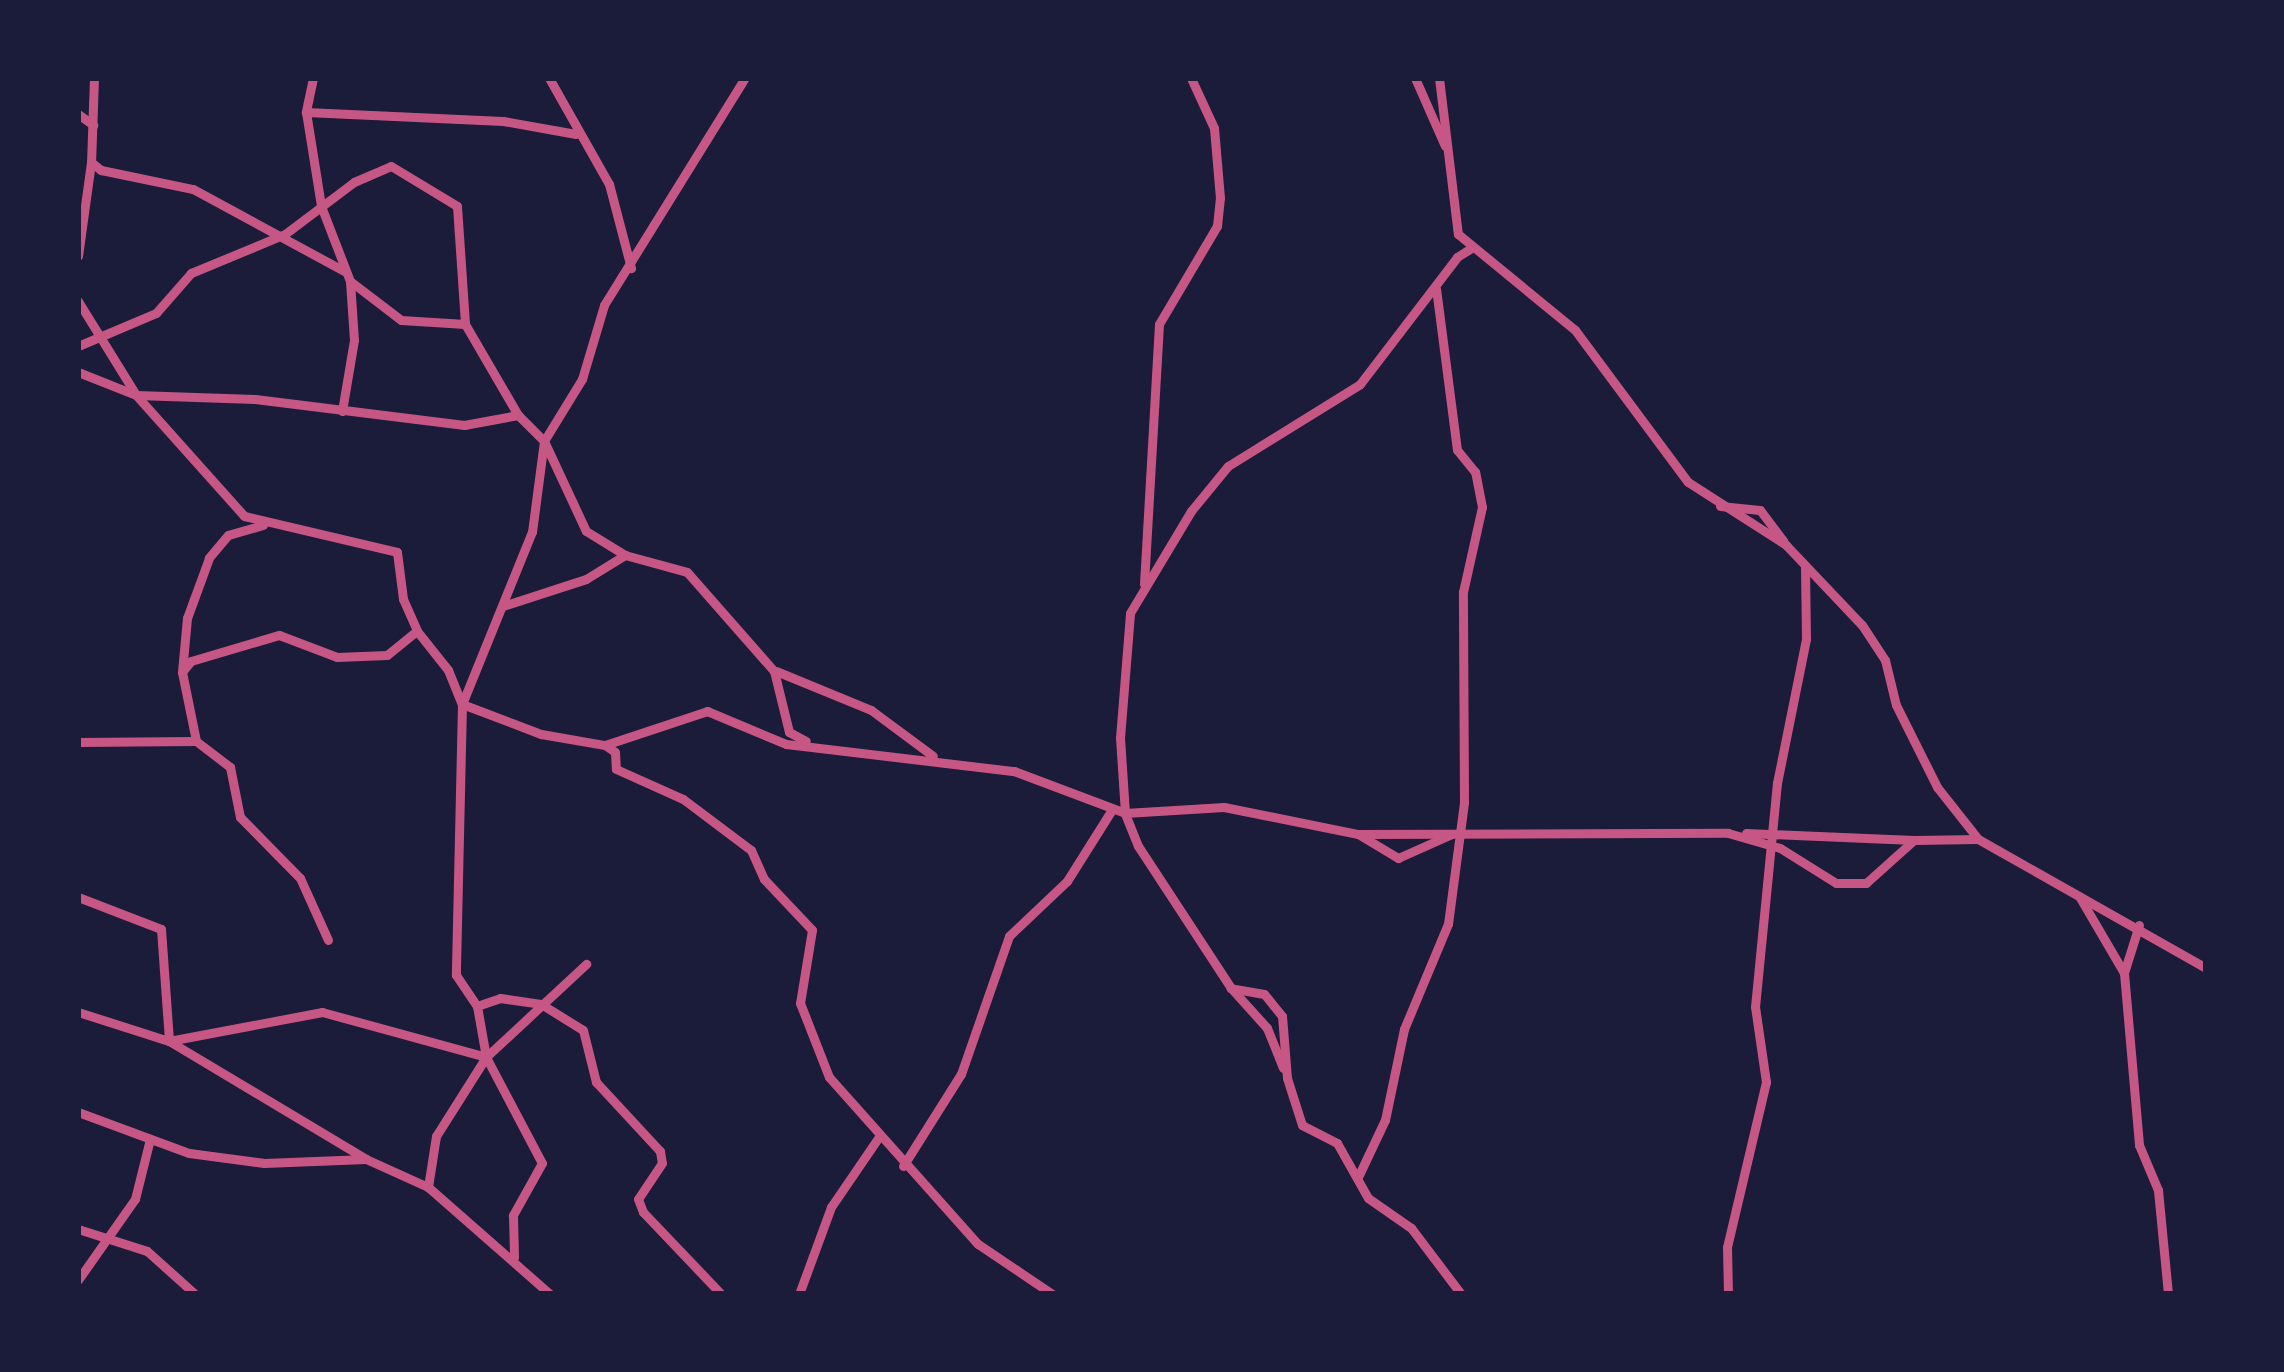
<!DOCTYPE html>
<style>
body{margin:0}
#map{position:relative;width:2284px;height:1372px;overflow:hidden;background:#1b1b3a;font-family:Rubik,sans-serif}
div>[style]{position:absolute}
.minor>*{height:9px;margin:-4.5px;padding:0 4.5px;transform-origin:4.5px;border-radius:4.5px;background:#c65784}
span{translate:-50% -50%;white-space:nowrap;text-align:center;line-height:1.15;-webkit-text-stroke:10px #1b1b3a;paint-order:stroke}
.frame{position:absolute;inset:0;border:81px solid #1b1b3a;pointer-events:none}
</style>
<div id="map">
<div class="minor">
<i style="left:94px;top:78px;width:84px;rotate:92deg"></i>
<i style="left:91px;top:162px;width:13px;rotate:39deg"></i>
<i style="left:101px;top:170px;width:94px;rotate:11.7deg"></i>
<i style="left:193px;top:189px;width:172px;rotate:28.5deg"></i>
<i style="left:313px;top:78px;width:35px;rotate:102deg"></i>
<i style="left:306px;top:112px;width:95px;rotate:80.9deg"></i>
<i style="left:321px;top:206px;width:80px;rotate:68.9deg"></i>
<i style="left:350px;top:281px;width:64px;rotate:37.4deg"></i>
<i style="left:401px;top:320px;width:64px;rotate:3.6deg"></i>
<i style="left:549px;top:78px;width:122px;rotate:60.5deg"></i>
<i style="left:609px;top:184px;width:87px;rotate:75.3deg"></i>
<i style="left:1415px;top:78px;width:74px;rotate:66.2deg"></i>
<i style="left:1439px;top:78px;width:157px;rotate:83.1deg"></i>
<i style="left:1458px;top:234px;width:151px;rotate:39.4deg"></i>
<i style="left:1575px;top:330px;width:189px;rotate:53.4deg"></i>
<i style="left:1688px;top:482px;width:117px;rotate:32.7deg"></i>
<i style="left:1786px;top:545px;width:110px;rotate:46.5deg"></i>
<i style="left:1862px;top:625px;width:42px;rotate:56.7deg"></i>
<i style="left:1885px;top:660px;width:46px;rotate:76.3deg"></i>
<i style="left:1896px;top:705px;width:92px;rotate:63.4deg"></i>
<i style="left:1937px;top:787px;width:66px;rotate:51.7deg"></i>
<i style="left:306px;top:112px;width:197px;rotate:2.6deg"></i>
<i style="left:503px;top:121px;width:74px;rotate:10.1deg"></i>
<i style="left:78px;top:114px;width:19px;rotate:36deg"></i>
<i style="left:78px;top:256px;width:95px;rotate:-82.1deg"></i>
<i style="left:78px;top:301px;width:110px;rotate:58.3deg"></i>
<i style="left:136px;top:395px;width:162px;rotate:48.2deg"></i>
<i style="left:244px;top:516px;width:157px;rotate:13.2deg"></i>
<i style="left:397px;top:552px;width:47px;rotate:82.7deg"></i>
<i style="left:403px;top:599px;width:35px;rotate:66deg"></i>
<i style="left:78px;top:346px;width:85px;rotate:-22.9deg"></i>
<i style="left:156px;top:313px;width:53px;rotate:-48.8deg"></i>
<i style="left:191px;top:273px;width:102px;rotate:-22.5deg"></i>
<i style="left:285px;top:234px;width:86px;rotate:-37deg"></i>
<i style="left:354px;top:182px;width:40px;rotate:-23.4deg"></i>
<i style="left:391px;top:166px;width:77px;rotate:31.2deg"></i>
<i style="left:457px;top:206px;width:118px;rotate:86.1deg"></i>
<i style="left:465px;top:324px;width:105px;rotate:59.8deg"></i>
<i style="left:518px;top:415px;width:37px;rotate:45deg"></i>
<i style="left:544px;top:441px;width:99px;rotate:65deg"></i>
<i style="left:586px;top:531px;width:46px;rotate:31.6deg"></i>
<i style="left:625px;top:555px;width:64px;rotate:15.3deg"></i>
<i style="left:687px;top:572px;width:132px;rotate:48.7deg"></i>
<i style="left:774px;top:671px;width:63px;rotate:76.2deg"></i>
<i style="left:789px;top:732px;width:19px;rotate:28deg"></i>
<i style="left:78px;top:372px;width:62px;rotate:21.6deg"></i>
<i style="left:136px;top:395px;width:119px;rotate:1.9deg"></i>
<i style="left:255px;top:399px;width:211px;rotate:7.1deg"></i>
<i style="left:464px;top:425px;width:55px;rotate:-10.5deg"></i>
<i style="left:342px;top:411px;width:72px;rotate:-80.4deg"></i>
<i style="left:354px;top:340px;width:59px;rotate:-93.9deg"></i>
<i style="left:1720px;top:506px;width:40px;rotate:5.7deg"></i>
<i style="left:1760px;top:510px;width:39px;rotate:53deg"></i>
<i style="left:263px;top:525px;width:36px;rotate:164deg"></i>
<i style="left:228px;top:535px;width:30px;rotate:130deg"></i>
<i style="left:209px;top:558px;width:64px;rotate:110.1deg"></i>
<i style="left:187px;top:618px;width:54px;rotate:95.3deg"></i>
<i style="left:182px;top:672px;width:70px;rotate:78.5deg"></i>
<i style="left:196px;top:741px;width:43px;rotate:37.4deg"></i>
<i style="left:230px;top:767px;width:51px;rotate:78.7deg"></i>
<i style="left:240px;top:817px;width:86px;rotate:45.5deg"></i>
<i style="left:300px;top:878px;width:68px;rotate:65.7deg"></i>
<i style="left:1144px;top:584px;width:260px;rotate:-86.7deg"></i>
<i style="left:1159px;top:324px;width:114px;rotate:-59.4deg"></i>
<i style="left:1217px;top:226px;width:28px;rotate:-84deg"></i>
<i style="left:1220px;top:198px;width:70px;rotate:-94.9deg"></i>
<i style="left:1214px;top:128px;width:55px;rotate:-114.7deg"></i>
<i style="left:503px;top:606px;width:87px;rotate:-18deg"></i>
<i style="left:586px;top:579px;width:46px;rotate:-31.6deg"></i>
<i style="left:776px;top:671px;width:103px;rotate:22.3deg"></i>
<i style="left:871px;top:710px;width:77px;rotate:36.6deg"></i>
<i style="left:182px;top:672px;width:14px;rotate:-51deg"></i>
<i style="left:191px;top:661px;width:92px;rotate:-16.5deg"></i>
<i style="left:279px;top:635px;width:62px;rotate:20.8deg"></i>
<i style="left:337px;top:657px;width:50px;rotate:-2.3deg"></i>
<i style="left:387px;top:655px;width:38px;rotate:-39deg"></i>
<i style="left:417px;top:631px;width:50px;rotate:51.5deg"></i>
<i style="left:448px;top:670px;width:37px;rotate:68deg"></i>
<i style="left:462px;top:704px;width:271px;rotate:91.3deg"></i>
<i style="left:456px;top:975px;width:37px;rotate:56deg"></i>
<i style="left:477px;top:1006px;width:52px;rotate:80deg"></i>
<i style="left:486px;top:1057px;width:93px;rotate:122.3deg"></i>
<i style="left:436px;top:1136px;width:52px;rotate:98.9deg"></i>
<i style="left:428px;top:1187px;width:162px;rotate:41.3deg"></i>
<i style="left:462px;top:704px;width:85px;rotate:20.8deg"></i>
<i style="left:541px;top:734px;width:65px;rotate:9.8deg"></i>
<i style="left:605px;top:745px;width:108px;rotate:-18.4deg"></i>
<i style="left:707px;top:711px;width:86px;rotate:22.7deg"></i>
<i style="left:786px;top:744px;width:230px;rotate:6.8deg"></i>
<i style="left:1014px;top:771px;width:119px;rotate:20.7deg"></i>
<i style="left:1125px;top:813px;width:99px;rotate:-3.5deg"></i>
<i style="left:1224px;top:807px;width:137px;rotate:11.4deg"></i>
<i style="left:1358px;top:834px;width:370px;rotate:-0.2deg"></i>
<i style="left:1728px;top:833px;width:54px;rotate:16.1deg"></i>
<i style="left:1780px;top:848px;width:66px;rotate:32deg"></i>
<i style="left:1836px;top:883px;width:30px"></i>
<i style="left:1866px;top:883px;width:64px;rotate:-41.9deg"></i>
<i style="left:1914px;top:840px;width:64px;rotate:-0.9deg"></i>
<i style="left:1978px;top:839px;width:262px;rotate:29.5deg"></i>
<i style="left:462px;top:704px;width:186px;rotate:-67.9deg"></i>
<i style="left:532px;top:532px;width:92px;rotate:-82.5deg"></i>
<i style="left:544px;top:441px;width:73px;rotate:-58.5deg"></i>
<i style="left:582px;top:379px;width:77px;rotate:-73.4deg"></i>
<i style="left:604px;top:305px;width:267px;rotate:-58.2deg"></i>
<i style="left:78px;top:742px;width:118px;rotate:-0.5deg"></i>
<i style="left:605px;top:745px;width:12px;rotate:35deg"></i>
<i style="left:615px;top:752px;width:17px;rotate:87deg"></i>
<i style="left:616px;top:769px;width:73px;rotate:24.1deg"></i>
<i style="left:683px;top:799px;width:85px;rotate:36.9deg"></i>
<i style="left:751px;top:850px;width:32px;rotate:66deg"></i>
<i style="left:764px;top:879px;width:70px;rotate:46.7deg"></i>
<i style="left:812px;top:930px;width:74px;rotate:99.3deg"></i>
<i style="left:800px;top:1003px;width:79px;rotate:68.6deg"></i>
<i style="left:829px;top:1077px;width:224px;rotate:48.3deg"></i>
<i style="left:978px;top:1244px;width:89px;rotate:34deg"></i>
<i style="left:1746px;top:833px;width:168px;rotate:2.4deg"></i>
<i style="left:1358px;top:834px;width:47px;rotate:31deg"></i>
<i style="left:1398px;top:858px;width:59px;rotate:-24deg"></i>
<i style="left:2079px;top:896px;width:89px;rotate:59.7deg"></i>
<i style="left:78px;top:897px;width:89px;rotate:21.1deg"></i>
<i style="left:161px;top:929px;width:112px;rotate:85.9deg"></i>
<i style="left:2139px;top:925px;width:50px;rotate:107.4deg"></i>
<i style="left:2124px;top:973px;width:173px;rotate:85deg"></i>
<i style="left:2139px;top:1145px;width:49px;rotate:67.1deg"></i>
<i style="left:2158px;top:1190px;width:104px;rotate:84.5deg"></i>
<i style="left:1231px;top:988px;width:54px;rotate:48deg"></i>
<i style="left:1267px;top:1028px;width:43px;rotate:68.2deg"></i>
<i style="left:477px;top:1006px;width:24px;rotate:-19deg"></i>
<i style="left:500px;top:998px;width:41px;rotate:8.3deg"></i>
<i style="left:541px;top:1004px;width:49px;rotate:31.8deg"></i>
<i style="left:583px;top:1030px;width:54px;rotate:76deg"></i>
<i style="left:596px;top:1082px;width:94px;rotate:47.2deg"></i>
<i style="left:660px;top:1151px;width:12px;rotate:81deg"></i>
<i style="left:662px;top:1163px;width:43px;rotate:123.7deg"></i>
<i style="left:638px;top:1199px;width:14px;rotate:69deg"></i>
<i style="left:643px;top:1212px;width:113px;rotate:46.4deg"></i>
<i style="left:78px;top:1012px;width:96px;rotate:17.7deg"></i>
<i style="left:169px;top:1041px;width:230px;rotate:30.9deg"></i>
<i style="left:366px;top:1159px;width:68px;rotate:24.3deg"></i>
<i style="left:169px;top:1041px;width:156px;rotate:-10.7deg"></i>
<i style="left:322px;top:1012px;width:170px;rotate:15.3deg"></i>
<i style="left:486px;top:1057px;width:120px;rotate:62.2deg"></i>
<i style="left:542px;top:1163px;width:60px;rotate:119.1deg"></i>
<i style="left:513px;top:1215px;width:42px;rotate:88.6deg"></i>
<i style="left:486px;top:1057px;width:137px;rotate:-42.9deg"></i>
<i style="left:78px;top:1112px;width:118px;rotate:20.3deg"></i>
<i style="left:189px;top:1153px;width:76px;rotate:7.6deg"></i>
<i style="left:264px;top:1163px;width:102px;rotate:-2.2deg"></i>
<i style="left:903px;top:1166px;width:109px;rotate:-57.8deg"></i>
<i style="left:961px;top:1074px;width:146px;rotate:-70.8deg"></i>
<i style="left:1009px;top:936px;width:80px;rotate:-43.5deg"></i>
<i style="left:1067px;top:881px;width:83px;rotate:-57.8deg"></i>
<i style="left:1358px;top:1177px;width:63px;rotate:-64.7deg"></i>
<i style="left:1385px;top:1120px;width:93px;rotate:-78.2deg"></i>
<i style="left:1404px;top:1029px;width:114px;rotate:-67.3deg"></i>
<i style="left:1448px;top:924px;width:123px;rotate:-82.5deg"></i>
<i style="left:1464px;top:802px;width:210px;rotate:-90.3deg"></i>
<i style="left:1463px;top:592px;width:87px;rotate:-77.4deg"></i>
<i style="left:1482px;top:507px;width:36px;rotate:-101deg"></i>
<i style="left:1475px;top:472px;width:28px;rotate:-129deg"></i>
<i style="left:1457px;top:450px;width:162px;rotate:-97.4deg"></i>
<i style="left:78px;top:1229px;width:72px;rotate:17.7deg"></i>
<i style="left:147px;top:1251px;width:64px;rotate:41.9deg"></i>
<i style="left:78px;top:1280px;width:99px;rotate:-54.9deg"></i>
<i style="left:135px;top:1199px;width:62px;rotate:-76deg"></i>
<i style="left:799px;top:1294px;width:93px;rotate:-69.8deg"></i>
<i style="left:831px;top:1207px;width:83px;rotate:-55.7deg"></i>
<i style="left:1461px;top:1294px;width:83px;rotate:-127.1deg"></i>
<i style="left:1411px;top:1228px;width:52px;rotate:-145.1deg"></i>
<i style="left:1368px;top:1198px;width:63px;rotate:-119.4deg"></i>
<i style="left:1337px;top:1143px;width:39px;rotate:-153deg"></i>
<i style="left:1302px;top:1125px;width:49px;rotate:-107.7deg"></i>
<i style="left:1287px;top:1078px;width:62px;rotate:-94.6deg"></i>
<i style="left:1282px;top:1016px;width:28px;rotate:-129deg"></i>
<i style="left:1264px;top:994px;width:34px;rotate:-170deg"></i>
<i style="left:1231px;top:988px;width:170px;rotate:-123.2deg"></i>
<i style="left:1138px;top:846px;width:35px;rotate:-112deg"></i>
<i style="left:1125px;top:813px;width:75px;rotate:-93.8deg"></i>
<i style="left:1120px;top:738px;width:125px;rotate:-85.4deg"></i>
<i style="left:1130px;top:613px;width:119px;rotate:-59.1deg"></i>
<i style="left:1191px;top:511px;width:58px;rotate:-50.6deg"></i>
<i style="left:1228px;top:466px;width:155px;rotate:-31.8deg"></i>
<i style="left:1360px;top:384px;width:160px;rotate:-52.6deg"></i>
<i style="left:1457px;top:257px;width:19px;rotate:-32deg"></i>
<i style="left:1728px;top:1294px;width:47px;rotate:-91.2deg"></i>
<i style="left:1727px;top:1247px;width:170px;rotate:-76.7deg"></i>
<i style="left:1766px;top:1082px;width:76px;rotate:-98.3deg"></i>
<i style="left:1755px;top:1007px;width:225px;rotate:-84.4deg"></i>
<i style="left:1777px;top:783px;width:147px;rotate:-78.6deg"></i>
<i style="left:1806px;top:639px;width:72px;rotate:-90.8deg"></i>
</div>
<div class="frame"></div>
</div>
